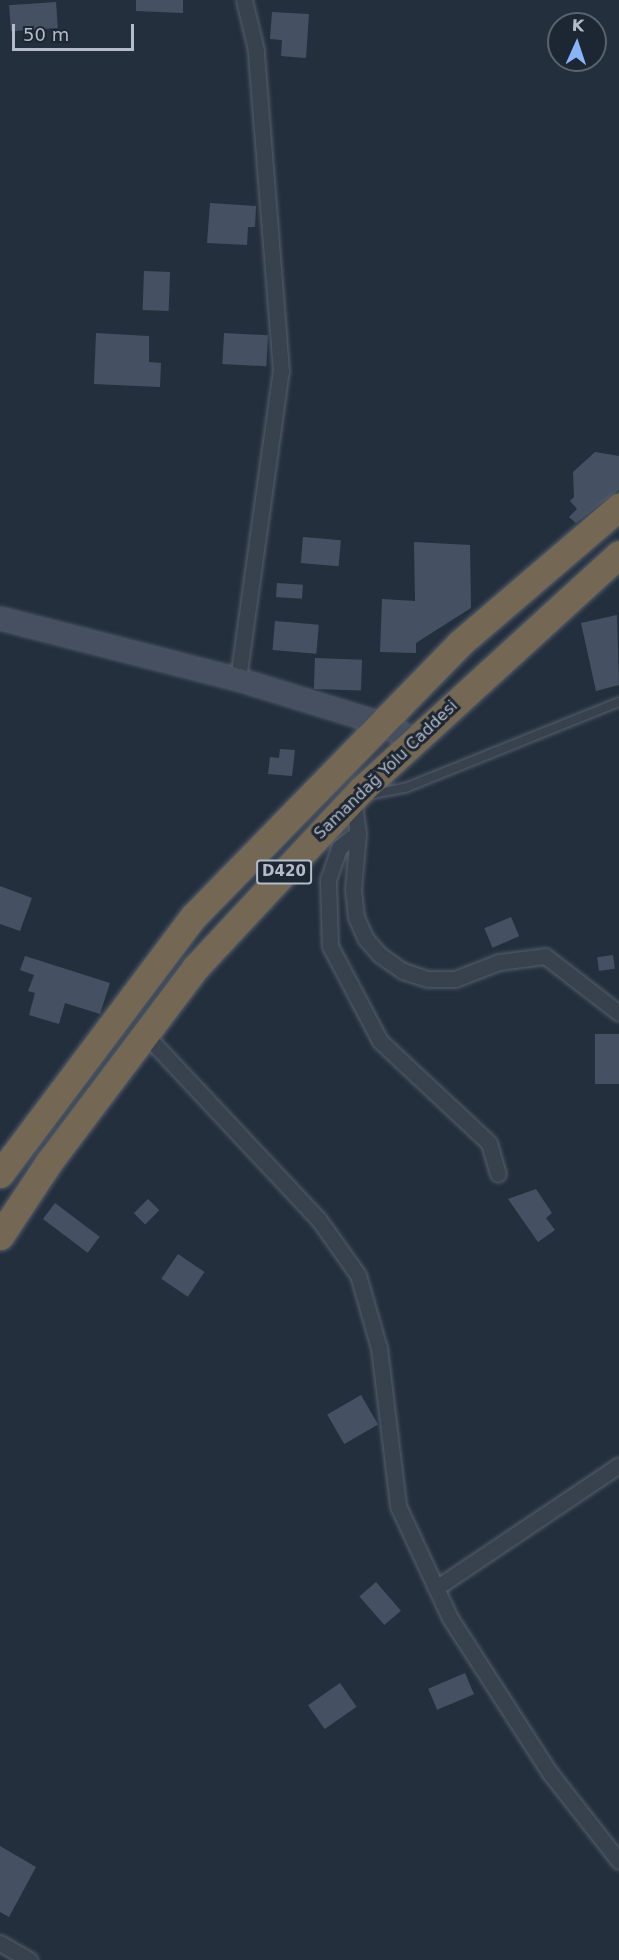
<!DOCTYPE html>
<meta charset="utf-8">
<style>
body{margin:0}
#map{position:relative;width:619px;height:1960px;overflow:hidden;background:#242f3e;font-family:"DejaVu Sans",sans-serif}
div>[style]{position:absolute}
.building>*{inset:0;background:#455162;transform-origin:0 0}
.roads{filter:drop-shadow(0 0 2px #565f6c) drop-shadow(0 0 2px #565f6c)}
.lane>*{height:8px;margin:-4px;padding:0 4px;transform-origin:4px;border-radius:4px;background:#38414e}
.street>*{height:15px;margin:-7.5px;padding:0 7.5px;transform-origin:7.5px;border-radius:7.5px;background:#38414e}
.secondary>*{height:21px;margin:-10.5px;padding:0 10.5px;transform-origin:10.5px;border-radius:10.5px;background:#465061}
.highway>*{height:27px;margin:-13.5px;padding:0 13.5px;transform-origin:13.5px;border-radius:13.5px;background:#746855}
span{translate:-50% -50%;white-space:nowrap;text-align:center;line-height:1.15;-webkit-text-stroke:6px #1d2633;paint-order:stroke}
.shield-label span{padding:2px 4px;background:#1d2633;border:2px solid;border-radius:4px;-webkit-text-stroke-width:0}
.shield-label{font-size:15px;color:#b4bcc9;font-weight:700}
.street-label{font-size:16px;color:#b4bcc9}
.north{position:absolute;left:547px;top:12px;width:60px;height:60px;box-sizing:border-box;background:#1d2633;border:2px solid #59626f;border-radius:50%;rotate:3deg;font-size:16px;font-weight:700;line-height:24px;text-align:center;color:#b4bcc9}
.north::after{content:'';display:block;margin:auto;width:21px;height:27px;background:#8ab4f8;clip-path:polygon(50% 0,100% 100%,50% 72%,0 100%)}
.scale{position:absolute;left:12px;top:24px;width:122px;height:27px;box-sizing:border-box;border:3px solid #b4bcc9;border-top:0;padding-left:8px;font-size:18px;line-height:21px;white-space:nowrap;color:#b4bcc9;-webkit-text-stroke:4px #1d2633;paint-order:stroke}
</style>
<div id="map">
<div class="building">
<i style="clip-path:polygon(136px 0,183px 0,183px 13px,136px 11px)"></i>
<i style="left:56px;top:2px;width:26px;height:47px;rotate:86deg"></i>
<i style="clip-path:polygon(272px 12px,309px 14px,306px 58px,281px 56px,282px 40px,270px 39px)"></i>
<i style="clip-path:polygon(210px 203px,256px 206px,255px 227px,248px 227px,247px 245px,207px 243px)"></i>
<i style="left:144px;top:271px;width:26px;height:39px;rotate:2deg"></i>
<i style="clip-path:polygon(96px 333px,149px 336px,149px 362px,161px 363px,160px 387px,94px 384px)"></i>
<i style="left:224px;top:333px;width:44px;height:31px;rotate:3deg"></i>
<i style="clip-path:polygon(595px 452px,619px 456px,619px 490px,576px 523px,569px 517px,577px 509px,570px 501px,574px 497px,573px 472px)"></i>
<i style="left:303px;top:537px;width:38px;height:26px;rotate:5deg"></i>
<i style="clip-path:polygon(414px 542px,470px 545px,471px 608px,416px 643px,416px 653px,380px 652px,382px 599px,415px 601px)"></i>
<i style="left:277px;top:583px;width:26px;height:14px;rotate:4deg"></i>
<i style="clip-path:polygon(617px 615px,619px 685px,596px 691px,581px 623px)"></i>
<i style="left:275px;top:621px;width:44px;height:29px;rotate:5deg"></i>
<i style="left:315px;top:658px;width:47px;height:31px;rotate:2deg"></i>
<i style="clip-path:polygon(280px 749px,295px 750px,292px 776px,268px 774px,270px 757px,279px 758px)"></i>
<i style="clip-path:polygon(0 886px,32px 898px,20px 931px,0 924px)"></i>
<i style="left:511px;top:917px;width:21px;height:29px;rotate:67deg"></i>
<i style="left:613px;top:955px;width:14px;height:16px;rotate:82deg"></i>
<i style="clip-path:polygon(25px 956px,110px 983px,100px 1014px,65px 1003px,59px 1024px,29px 1015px,35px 993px,28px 991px,34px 975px,20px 970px)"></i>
<i style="left:595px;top:1034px;width:24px;height:50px"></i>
<i style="clip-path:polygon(536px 1189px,552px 1213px,546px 1218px,555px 1230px,538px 1242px,508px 1199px)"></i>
<i style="left:148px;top:1199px;width:16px;height:20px;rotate:45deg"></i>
<i style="left:55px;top:1203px;width:56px;height:20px;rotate:37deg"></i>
<i style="left:178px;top:1254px;width:32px;height:30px;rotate:34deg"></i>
<i style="left:361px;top:1395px;width:34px;height:39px;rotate:60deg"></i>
<i style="left:376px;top:1582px;width:38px;height:22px;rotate:49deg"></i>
<i style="left:465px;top:1673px;width:23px;height:40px;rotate:67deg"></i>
<i style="left:340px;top:1683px;width:29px;height:39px;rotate:55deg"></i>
<i style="clip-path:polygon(0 1846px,36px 1867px,9px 1917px,0 1912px)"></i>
</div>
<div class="roads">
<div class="lane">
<i style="left:368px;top:795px;width:38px;rotate:-11deg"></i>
<i style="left:405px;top:788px;width:231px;rotate:-21.9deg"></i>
</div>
<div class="street">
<i style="left:238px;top:679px;width:311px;rotate:-82.1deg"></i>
<i style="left:281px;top:371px;width:322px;rotate:-94.5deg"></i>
<i style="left:256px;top:50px;width:51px;rotate:-103.5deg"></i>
<i style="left:353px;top:798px;width:35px;rotate:82deg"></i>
<i style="left:358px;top:833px;width:56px;rotate:95.1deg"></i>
<i style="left:353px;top:889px;width:28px;rotate:84deg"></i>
<i style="left:356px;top:917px;width:24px;rotate:66deg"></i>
<i style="left:366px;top:939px;width:21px;rotate:49deg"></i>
<i style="left:380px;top:955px;width:28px;rotate:35deg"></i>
<i style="left:403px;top:971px;width:26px;rotate:18deg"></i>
<i style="left:428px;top:979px;width:27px"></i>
<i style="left:455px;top:979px;width:47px;rotate:-21.1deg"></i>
<i style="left:499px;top:962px;width:46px;rotate:-7.4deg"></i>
<i style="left:545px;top:956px;width:93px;rotate:37.6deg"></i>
<i style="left:358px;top:833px;width:24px;rotate:142deg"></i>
<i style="left:339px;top:848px;width:34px;rotate:109deg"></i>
<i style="left:328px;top:880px;width:66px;rotate:88.3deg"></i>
<i style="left:330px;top:946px;width:107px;rotate:62.2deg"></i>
<i style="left:380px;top:1041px;width:149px;rotate:43.1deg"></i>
<i style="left:489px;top:1143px;width:32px;rotate:74deg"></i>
<i style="left:144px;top:1033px;width:256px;rotate:46.9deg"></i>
<i style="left:319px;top:1220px;width:67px;rotate:54.7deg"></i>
<i style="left:358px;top:1275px;width:76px;rotate:74deg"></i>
<i style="left:379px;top:1348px;width:159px;rotate:83.1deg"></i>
<i style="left:398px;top:1506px;width:123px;rotate:65.1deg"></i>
<i style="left:450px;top:1618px;width:184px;rotate:57.2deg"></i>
<i style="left:550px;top:1773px;width:112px;rotate:51.9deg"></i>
<i style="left:436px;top:1588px;width:220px;rotate:-33.9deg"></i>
<i style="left:0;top:1943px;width:34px;rotate:30deg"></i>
</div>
<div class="secondary">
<i style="left:0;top:618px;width:246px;rotate:14.4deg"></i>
<i style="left:238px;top:679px;width:149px;rotate:17.2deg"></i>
<i style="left:380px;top:723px;width:37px;rotate:26deg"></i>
</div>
<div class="highway">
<i style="left:0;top:1174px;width:323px;rotate:-53.1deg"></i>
<i style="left:194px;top:916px;width:380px;rotate:-45.7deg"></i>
<i style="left:459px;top:644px;width:211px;rotate:-40.6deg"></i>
<i style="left:0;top:1236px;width:89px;rotate:-56.5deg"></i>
<i style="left:49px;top:1162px;width:243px;rotate:-53deg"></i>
<i style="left:195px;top:968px;width:245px;rotate:-47deg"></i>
<i style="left:362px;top:789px;width:348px;rotate:-42.4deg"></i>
</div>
</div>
<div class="shield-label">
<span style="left:284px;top:872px">D420</span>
</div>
<div class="street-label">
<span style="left:386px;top:770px;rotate:-44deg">Samandağ Yolu Caddesi</span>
</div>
<div class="north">K</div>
<div class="scale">50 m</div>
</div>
